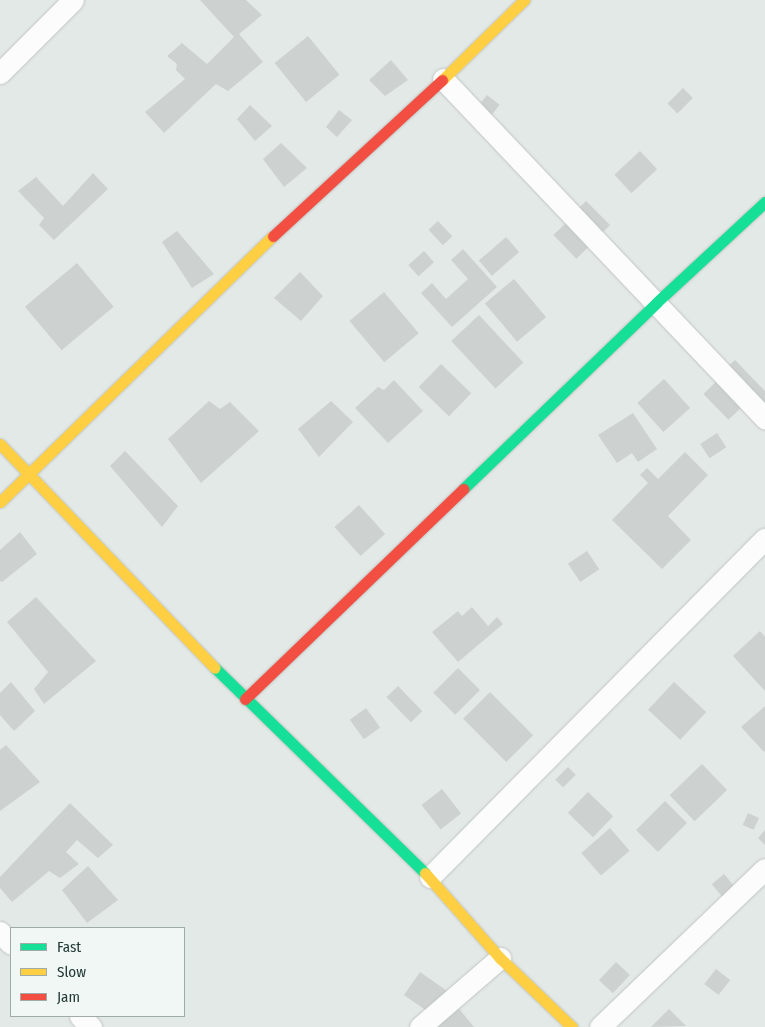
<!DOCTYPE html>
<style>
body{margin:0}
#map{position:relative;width:765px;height:1027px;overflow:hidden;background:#e3e9e6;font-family:"Fira Sans Condensed",sans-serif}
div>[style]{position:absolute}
.building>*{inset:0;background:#cdd2d0;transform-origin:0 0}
.roads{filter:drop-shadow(0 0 1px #c0c5c3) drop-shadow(0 0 1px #c0c5c3)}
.street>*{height:21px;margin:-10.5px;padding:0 10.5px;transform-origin:10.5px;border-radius:10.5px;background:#fbfcfb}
.fast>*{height:11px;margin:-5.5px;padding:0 5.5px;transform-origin:5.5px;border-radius:5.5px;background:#16e098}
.slow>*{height:11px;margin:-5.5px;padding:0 5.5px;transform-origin:5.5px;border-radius:5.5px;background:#ffcf43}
.jam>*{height:11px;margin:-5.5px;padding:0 5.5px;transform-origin:5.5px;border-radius:5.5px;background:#f24e42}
span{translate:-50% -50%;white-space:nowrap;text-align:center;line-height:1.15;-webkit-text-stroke:4.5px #f1f7f5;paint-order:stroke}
.legend{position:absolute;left:10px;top:927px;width:175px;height:90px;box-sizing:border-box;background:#f1f7f5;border:1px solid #9eaba8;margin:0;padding:6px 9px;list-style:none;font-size:15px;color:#223a35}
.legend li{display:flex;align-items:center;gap:10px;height:25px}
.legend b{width:25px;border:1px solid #9eaba8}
</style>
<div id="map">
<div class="building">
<i style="clip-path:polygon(200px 0,246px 0,262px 15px,239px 34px,263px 62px,228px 91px,216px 84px,164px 133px,145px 112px,185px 79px,176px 70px,177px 64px,167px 56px,182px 43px,207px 64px,234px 37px)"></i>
<i style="left:308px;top:36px;width:50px;height:43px;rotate:51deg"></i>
<i style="clip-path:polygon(391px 60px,408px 80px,385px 96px,369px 80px)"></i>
<i style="left:683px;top:88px;width:14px;height:22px;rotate:45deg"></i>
<i style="left:487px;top:95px;width:16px;height:19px;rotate:38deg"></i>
<i style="clip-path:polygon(250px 105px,272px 126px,255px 141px,237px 119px)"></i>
<i style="clip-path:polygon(339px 110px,352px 120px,337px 137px,326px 127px)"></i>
<i style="clip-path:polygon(281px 143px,307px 168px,284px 187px,263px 159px)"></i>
<i style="left:640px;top:151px;width:25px;height:35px;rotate:47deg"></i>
<i style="clip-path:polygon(93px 173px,108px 189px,54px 240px,39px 225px,44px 218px,18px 191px,36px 177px,63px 206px)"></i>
<i style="left:586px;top:201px;width:34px;height:17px;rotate:45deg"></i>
<i style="left:570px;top:219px;width:33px;height:23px;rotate:46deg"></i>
<i style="left:438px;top:221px;width:21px;height:13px;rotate:47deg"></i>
<i style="clip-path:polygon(177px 231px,214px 274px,192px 288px,162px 242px)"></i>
<i style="left:506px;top:237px;width:20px;height:36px;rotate:49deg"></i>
<i style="clip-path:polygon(463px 249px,497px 287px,452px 327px,421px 293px,432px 283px,446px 299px,468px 279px,451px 260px)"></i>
<i style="left:424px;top:251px;width:15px;height:21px;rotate:48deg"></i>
<i style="left:77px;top:263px;width:57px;height:68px;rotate:50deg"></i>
<i style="clip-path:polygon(300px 272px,323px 296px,301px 321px,274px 298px)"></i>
<i style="left:514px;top:279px;width:50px;height:38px;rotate:50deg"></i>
<i style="left:384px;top:292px;width:54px;height:45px;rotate:50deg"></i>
<i style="left:479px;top:315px;width:65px;height:38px;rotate:47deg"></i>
<i style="clip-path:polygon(735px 360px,765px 391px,765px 411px,725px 369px)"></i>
<i style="left:441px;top:364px;width:42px;height:32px;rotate:44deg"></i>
<i style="left:720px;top:378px;width:36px;height:23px;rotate:46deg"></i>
<i style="left:664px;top:379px;width:39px;height:36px;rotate:48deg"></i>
<i style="clip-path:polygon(394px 380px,423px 411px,388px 443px,355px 408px,378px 387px,384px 390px)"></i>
<i style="clip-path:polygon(209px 401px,220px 409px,230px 402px,259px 431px,201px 483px,168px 439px)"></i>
<i style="clip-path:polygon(331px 401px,353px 422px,319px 457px,298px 429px)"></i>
<i style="clip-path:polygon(633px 413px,657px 449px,638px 462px,632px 453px,617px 463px,598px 435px)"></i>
<i style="left:717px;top:433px;width:17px;height:20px;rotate:57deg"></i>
<i style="clip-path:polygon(125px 451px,178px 506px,162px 527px,110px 466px)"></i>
<i style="clip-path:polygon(685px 452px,708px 475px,668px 516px,691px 540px,662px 569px,612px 520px,648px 483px,640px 475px,647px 468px,658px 479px)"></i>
<i style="left:359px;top:505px;width:39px;height:33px;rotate:48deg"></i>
<i style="clip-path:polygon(20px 532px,37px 554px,2px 582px,0 581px,0 550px)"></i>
<i style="left:587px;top:551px;width:22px;height:23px;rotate:56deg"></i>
<i style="clip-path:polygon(36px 597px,96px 661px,44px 704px,34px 689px,48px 672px,7px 622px)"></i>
<i style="clip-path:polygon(472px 607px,488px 626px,497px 617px,503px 624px,458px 662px,432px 632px,458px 611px,462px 616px)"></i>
<i style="clip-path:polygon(760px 631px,765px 637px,765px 691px,733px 656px)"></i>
<i style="left:458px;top:668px;width:31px;height:35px;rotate:45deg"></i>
<i style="clip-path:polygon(11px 682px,35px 711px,14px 731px,0 715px,0 693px)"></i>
<i style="left:674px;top:682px;width:44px;height:38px;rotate:43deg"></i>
<i style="left:398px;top:686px;width:35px;height:16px;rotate:46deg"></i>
<i style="left:490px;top:692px;width:61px;height:38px;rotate:45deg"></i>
<i style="clip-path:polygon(765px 706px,765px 751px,764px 752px,741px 727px)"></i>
<i style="left:366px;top:708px;width:24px;height:20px;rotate:54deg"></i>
<i style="clip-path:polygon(6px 745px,40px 782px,0 811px,0 750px)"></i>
<i style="left:702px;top:764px;width:36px;height:45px;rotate:46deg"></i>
<i style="left:568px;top:767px;width:11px;height:18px;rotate:45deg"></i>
<i style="left:442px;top:789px;width:31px;height:26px;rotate:52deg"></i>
<i style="left:588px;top:792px;width:35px;height:29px;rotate:44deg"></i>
<i style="left:665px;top:801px;width:31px;height:41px;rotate:45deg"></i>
<i style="clip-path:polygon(70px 803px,113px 845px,98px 858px,77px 840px,66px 852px,79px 864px,60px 878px,49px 871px,12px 902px,0 888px,0 877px)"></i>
<i style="left:748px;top:813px;width:12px;height:13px;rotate:24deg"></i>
<i style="left:610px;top:828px;width:30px;height:38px;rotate:49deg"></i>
<i style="clip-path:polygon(765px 830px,765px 845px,758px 838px)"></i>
<i style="clip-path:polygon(88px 866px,118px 900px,87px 923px,62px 890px)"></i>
<i style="left:724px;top:874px;width:17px;height:16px;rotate:50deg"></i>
<i style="left:616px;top:962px;width:19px;height:25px;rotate:43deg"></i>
<i style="left:716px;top:969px;width:18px;height:19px;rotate:38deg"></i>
<i style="left:420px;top:972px;width:33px;height:28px;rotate:35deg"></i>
<i style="clip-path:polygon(456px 1005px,474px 1027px,430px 1027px)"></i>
<i style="clip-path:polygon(669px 1009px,686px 1026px,651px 1027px)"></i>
</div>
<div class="roads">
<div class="street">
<i style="left:0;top:73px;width:103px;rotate:-45deg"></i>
<i style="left:443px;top:79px;width:468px;rotate:46.5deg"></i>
<i style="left:430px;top:877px;width:476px;rotate:-45.3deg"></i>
<i style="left:0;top:932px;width:16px;rotate:47deg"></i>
<i style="left:80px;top:1016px;width:16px;rotate:45deg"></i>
<i style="left:420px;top:1027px;width:106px;rotate:-40.8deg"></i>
<i style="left:600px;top:1027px;width:228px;rotate:-43.8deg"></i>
</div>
<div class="fast">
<i style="left:463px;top:489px;width:269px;rotate:-43.9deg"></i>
<i style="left:657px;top:302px;width:147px;rotate:-42.8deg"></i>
<i style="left:215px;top:668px;width:293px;rotate:44.3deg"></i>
</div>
<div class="slow">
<i style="left:442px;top:80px;width:115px;rotate:-44.3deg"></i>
<i style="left:0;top:444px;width:310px;rotate:46.2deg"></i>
<i style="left:0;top:502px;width:381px;rotate:-44.3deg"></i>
<i style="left:425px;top:873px;width:113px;rotate:48.6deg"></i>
<i style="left:500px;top:958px;width:100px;rotate:43.8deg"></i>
</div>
<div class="jam">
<i style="left:273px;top:236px;width:230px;rotate:-42.7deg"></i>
<i style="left:245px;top:699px;width:303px;rotate:-43.9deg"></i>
</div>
</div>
<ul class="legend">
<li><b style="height:6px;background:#16e098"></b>Fast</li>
<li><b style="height:6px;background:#ffcf43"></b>Slow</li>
<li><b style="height:6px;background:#f24e42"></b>Jam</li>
</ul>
</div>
